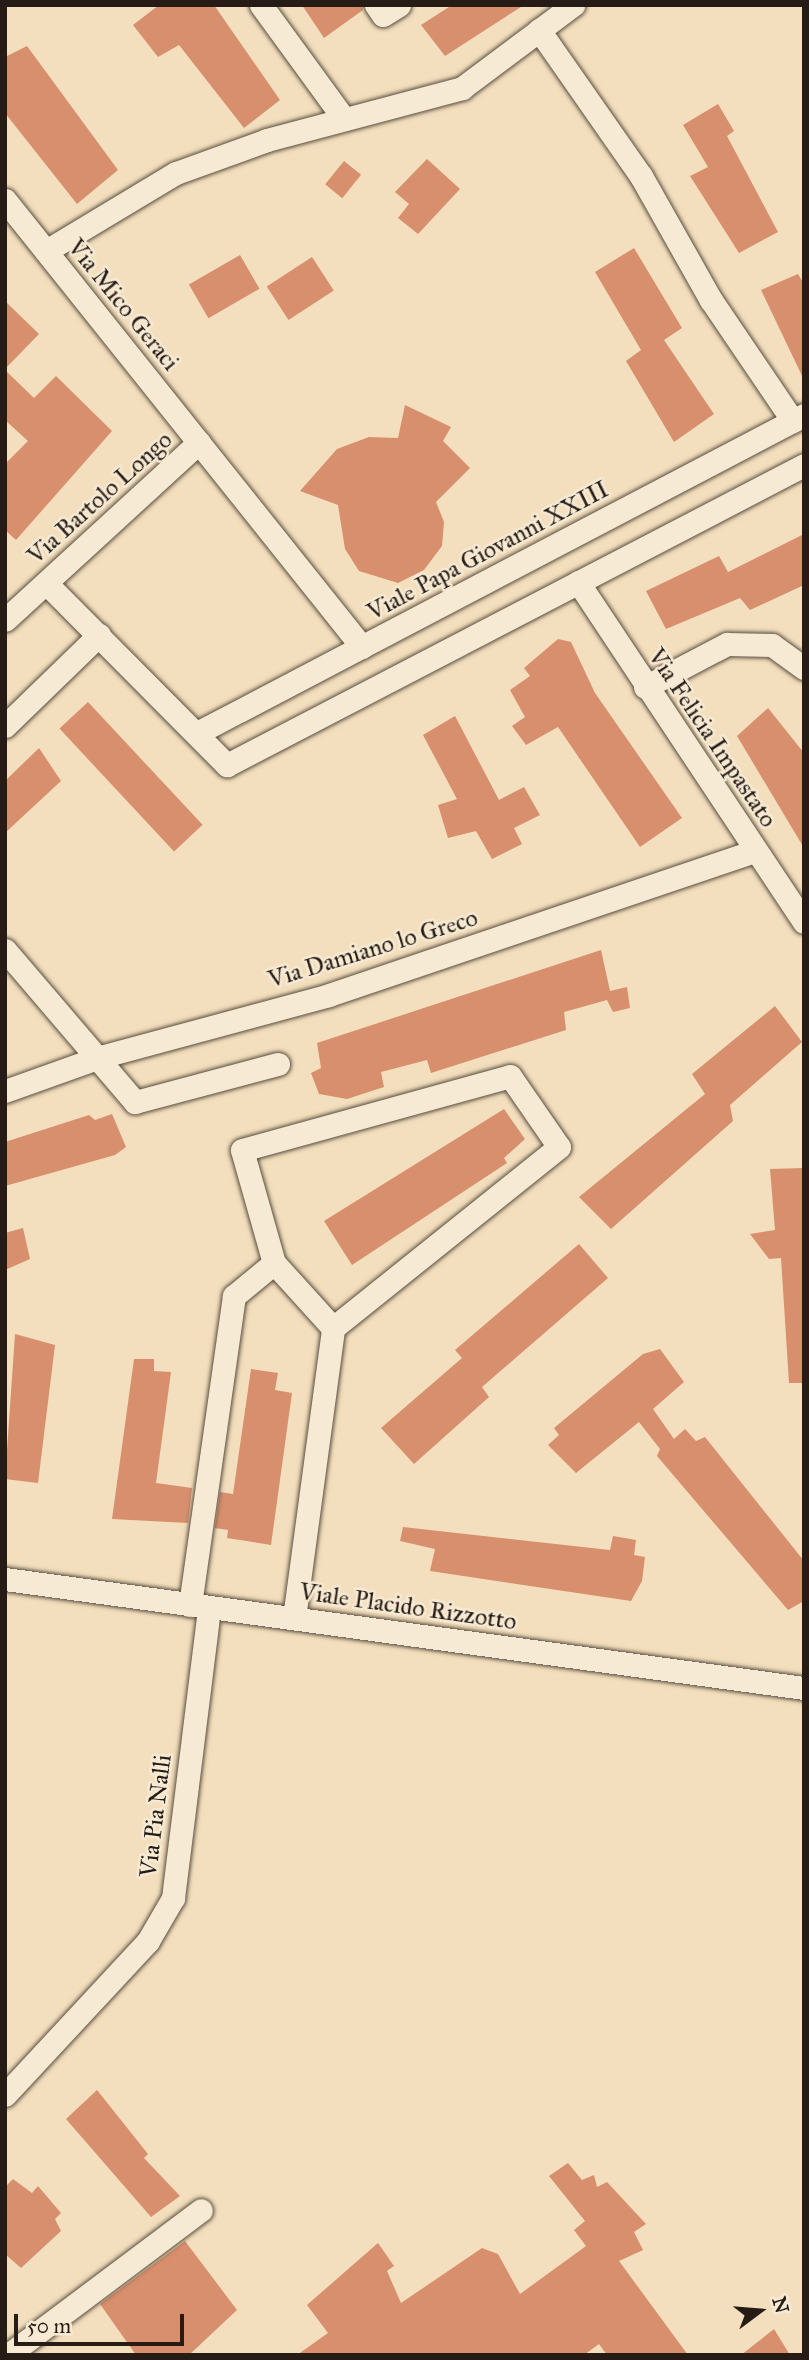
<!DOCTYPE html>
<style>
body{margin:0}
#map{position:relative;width:809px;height:2360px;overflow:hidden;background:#f3dfbd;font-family:"IM FELL Great Primer",serif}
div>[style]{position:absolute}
.building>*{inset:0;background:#d88f6d;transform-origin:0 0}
.roads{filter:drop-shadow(0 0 2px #594d3f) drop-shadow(0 0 2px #594d3f)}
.minor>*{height:23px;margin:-11.5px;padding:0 11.5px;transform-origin:11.5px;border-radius:11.5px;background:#f7ead4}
span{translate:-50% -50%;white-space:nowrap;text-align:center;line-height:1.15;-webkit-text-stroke:5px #f7ead4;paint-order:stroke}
.street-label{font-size:24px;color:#261c15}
.frame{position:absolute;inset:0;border:7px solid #261c15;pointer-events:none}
.north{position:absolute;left:725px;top:2276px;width:70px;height:70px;-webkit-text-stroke:5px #f7ead4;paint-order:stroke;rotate:74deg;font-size:19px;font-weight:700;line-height:28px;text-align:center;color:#261c15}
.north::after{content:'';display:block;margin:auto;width:24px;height:32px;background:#261c15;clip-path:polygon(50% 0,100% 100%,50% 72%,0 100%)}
.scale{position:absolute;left:14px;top:2314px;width:170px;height:32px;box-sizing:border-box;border:4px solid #261c15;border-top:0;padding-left:9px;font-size:21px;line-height:24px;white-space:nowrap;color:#261c15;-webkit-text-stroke:5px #f7ead4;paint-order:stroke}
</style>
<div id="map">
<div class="building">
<i style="clip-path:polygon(159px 5px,214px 5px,280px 100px,244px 128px,179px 45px,158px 57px,133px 25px)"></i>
<i style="clip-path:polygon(302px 5px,362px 5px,363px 10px,324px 38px)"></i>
<i style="clip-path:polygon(452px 5px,524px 5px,445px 56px,421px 25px)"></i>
<i style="clip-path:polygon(27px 46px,118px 170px,77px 204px,5px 113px,5px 57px)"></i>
<i style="clip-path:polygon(718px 104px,734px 131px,727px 136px,778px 232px,739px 253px,690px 176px,708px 167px,683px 125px)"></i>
<i style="clip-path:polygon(427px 159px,460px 189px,418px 234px,398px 218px,409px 204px,395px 192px)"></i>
<i style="left:344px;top:161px;width:22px;height:30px;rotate:39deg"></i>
<i style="clip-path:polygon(634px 248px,682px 328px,664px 340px,714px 414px,674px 442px,626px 361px,641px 350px,595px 272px)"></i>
<i style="left:240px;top:255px;width:39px;height:59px;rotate:60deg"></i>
<i style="left:312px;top:257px;width:40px;height:54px;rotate:57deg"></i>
<i style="clip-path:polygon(798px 274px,804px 284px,804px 380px,761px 290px)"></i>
<i style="clip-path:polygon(5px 301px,39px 334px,5px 369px)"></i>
<i style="clip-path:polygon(5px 370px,34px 398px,56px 376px,112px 431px,16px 540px,5px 530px,5px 464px,28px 441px,5px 420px)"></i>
<i style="clip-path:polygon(405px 405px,451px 427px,443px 441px,470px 468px,436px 502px,444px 522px,442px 546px,424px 570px,398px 583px,359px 571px,345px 549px,338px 505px,300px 491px,337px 449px,369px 437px,398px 438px)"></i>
<i style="clip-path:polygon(804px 534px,804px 585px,750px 610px,740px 598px,666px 629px,646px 591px,719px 556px,728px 572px)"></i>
<i style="clip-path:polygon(558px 639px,571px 642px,595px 693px,682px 818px,640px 847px,558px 727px,526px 745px,512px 726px,525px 717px,510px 690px,530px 676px,524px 668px)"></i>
<i style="left:88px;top:702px;width:168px;height:39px;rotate:47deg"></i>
<i style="clip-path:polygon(768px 708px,804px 753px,804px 848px,737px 736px)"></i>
<i style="clip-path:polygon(455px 716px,499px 800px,524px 787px,540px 815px,514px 828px,522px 844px,492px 859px,476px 831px,448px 838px,438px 805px,457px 799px,423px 735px)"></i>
<i style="clip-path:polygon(39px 748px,61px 781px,5px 833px,5px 781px)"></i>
<i style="clip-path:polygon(601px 950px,610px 991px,627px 987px,630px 1008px,613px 1012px,607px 1000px,564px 1012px,566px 1030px,431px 1073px,427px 1060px,381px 1072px,384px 1087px,347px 1099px,319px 1094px,311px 1073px,321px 1068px,317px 1043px)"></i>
<i style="clip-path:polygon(775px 1006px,802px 1042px,730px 1105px,733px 1121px,611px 1229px,579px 1197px,705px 1094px,692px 1074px)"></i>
<i style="clip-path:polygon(504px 1109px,525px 1139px,504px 1158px,507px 1163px,352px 1265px,324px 1221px)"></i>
<i style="clip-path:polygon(112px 1114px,126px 1147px,115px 1155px,5px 1186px,5px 1142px,89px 1115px,95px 1120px)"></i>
<i style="clip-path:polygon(804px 1168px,804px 1383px,789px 1383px,781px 1258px,769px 1259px,750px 1234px,775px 1230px,770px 1169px)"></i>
<i style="clip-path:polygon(23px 1228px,30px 1259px,5px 1270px,5px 1233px)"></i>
<i style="clip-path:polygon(579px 1244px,608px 1278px,482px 1387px,489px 1397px,414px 1464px,381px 1428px,462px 1358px,455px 1350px)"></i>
<i style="clip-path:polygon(15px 1334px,55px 1345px,38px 1483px,5px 1479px)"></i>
<i style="clip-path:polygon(660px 1349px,684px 1382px,653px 1409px,674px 1439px,685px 1429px,696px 1441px,705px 1437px,804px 1561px,804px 1601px,788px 1610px,657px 1456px,660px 1449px,639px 1422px,576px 1473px,548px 1445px,559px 1435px,554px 1428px,643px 1354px)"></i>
<i style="clip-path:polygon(134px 1359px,154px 1359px,154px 1371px,171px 1372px,156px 1483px,192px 1488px,188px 1523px,112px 1519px)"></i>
<i style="clip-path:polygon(251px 1369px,278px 1373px,275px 1390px,292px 1393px,271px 1545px,227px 1538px,228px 1530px,215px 1528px,220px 1492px,233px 1494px)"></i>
<i style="clip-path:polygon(403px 1527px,610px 1550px,613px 1536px,636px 1540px,634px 1555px,645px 1557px,642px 1581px,631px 1601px,430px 1571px,435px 1549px,400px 1541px)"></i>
<i style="clip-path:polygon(97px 2090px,148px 2154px,144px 2158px,180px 2196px,151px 2217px,66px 2119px)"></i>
<i style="clip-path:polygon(568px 2163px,582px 2180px,594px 2175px,597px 2187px,607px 2182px,646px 2224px,634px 2232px,643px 2250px,619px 2261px,688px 2355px,607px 2355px,599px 2344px,584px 2355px,297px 2355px,328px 2333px,307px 2305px,378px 2243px,394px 2266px,387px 2271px,401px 2303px,482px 2248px,498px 2254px,520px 2294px,586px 2246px,574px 2230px,585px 2221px,549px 2176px)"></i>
<i style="clip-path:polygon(13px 2179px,32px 2193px,38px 2186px,61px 2213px,55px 2219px,61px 2231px,21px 2268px,5px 2254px,5px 2187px)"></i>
<i style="clip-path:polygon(185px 2241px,237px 2310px,189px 2355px,136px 2355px,100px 2304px)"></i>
<i style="clip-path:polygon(774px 2329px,790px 2355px,741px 2355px)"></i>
</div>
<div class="roads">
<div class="minor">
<i style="left:261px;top:5px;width:141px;rotate:53.9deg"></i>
<i style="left:376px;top:5px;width:12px;rotate:55deg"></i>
<i style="left:383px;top:15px;width:19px;rotate:-32deg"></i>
<i style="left:539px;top:30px;width:178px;rotate:55.1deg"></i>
<i style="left:641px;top:176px;width:142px;rotate:60.6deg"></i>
<i style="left:711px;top:300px;width:146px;rotate:55.9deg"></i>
<i style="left:5px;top:200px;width:572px;rotate:51.39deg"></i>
<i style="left:46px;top:251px;width:152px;rotate:-31deg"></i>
<i style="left:176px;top:173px;width:97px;rotate:-19.9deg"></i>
<i style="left:267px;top:140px;width:202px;rotate:-14.9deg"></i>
<i style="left:462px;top:88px;width:139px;rotate:-36.8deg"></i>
<i style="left:578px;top:582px;width:408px;rotate:56.4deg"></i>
<i style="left:46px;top:583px;width:257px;rotate:45.2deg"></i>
<i style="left:227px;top:765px;width:650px;rotate:-27.47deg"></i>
<i style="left:5px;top:620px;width:263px;rotate:-42.5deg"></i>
<i style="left:645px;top:687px;width:93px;rotate:-27.7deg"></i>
<i style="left:727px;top:644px;width:45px;rotate:1.3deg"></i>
<i style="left:772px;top:645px;width:39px;rotate:36deg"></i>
<i style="left:5px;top:726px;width:131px;rotate:-44.1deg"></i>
<i style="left:197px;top:733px;width:685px;rotate:-27.65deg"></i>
<i style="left:5px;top:950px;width:200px;rotate:49.5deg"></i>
<i style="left:135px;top:1102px;width:148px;rotate:-14.9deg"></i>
<i style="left:5px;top:1091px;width:101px;rotate:-19.7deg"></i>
<i style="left:100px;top:1057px;width:237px;rotate:-15.1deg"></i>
<i style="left:329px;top:995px;width:450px;rotate:-18.7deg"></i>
<i style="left:5px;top:1579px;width:806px;rotate:7.77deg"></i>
<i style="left:190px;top:1605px;width:312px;rotate:-81.9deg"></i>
<i style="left:234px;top:1296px;width:52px;rotate:-39.5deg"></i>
<i style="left:294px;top:1618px;width:293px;rotate:-82.3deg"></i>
<i style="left:333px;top:1328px;width:88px;rotate:-132.2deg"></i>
<i style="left:274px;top:1263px;width:117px;rotate:-105.8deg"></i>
<i style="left:242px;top:1150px;width:278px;rotate:-15.4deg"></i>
<i style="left:510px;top:1076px;width:86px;rotate:55.4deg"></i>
<i style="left:559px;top:1147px;width:290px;rotate:141.3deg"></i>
<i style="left:5px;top:2095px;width:210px;rotate:-47.1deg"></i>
<i style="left:148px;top:1941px;width:50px;rotate:-59.8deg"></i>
<i style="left:173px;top:1898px;width:293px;rotate:-82.9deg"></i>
<i style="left:8px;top:2355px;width:241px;rotate:-36.9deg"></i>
</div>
</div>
<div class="street-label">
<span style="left:123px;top:305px;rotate:51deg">Via Mico Geraci</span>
<span style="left:100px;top:498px;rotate:-42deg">Via Bartolo Longo</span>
<span style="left:488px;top:551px;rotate:-28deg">Viale Papa Giovanni XXIII</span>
<span style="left:712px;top:738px;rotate:56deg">Via Felicia Impastato</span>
<span style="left:373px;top:949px;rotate:-17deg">Via Damiano lo Greco</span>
<span style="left:408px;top:1607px;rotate:8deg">Viale Placido Rizzotto</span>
<span style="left:156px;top:1816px;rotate:-83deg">Via Pia Nalli</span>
</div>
<div class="frame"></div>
<div class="north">N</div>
<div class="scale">50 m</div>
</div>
